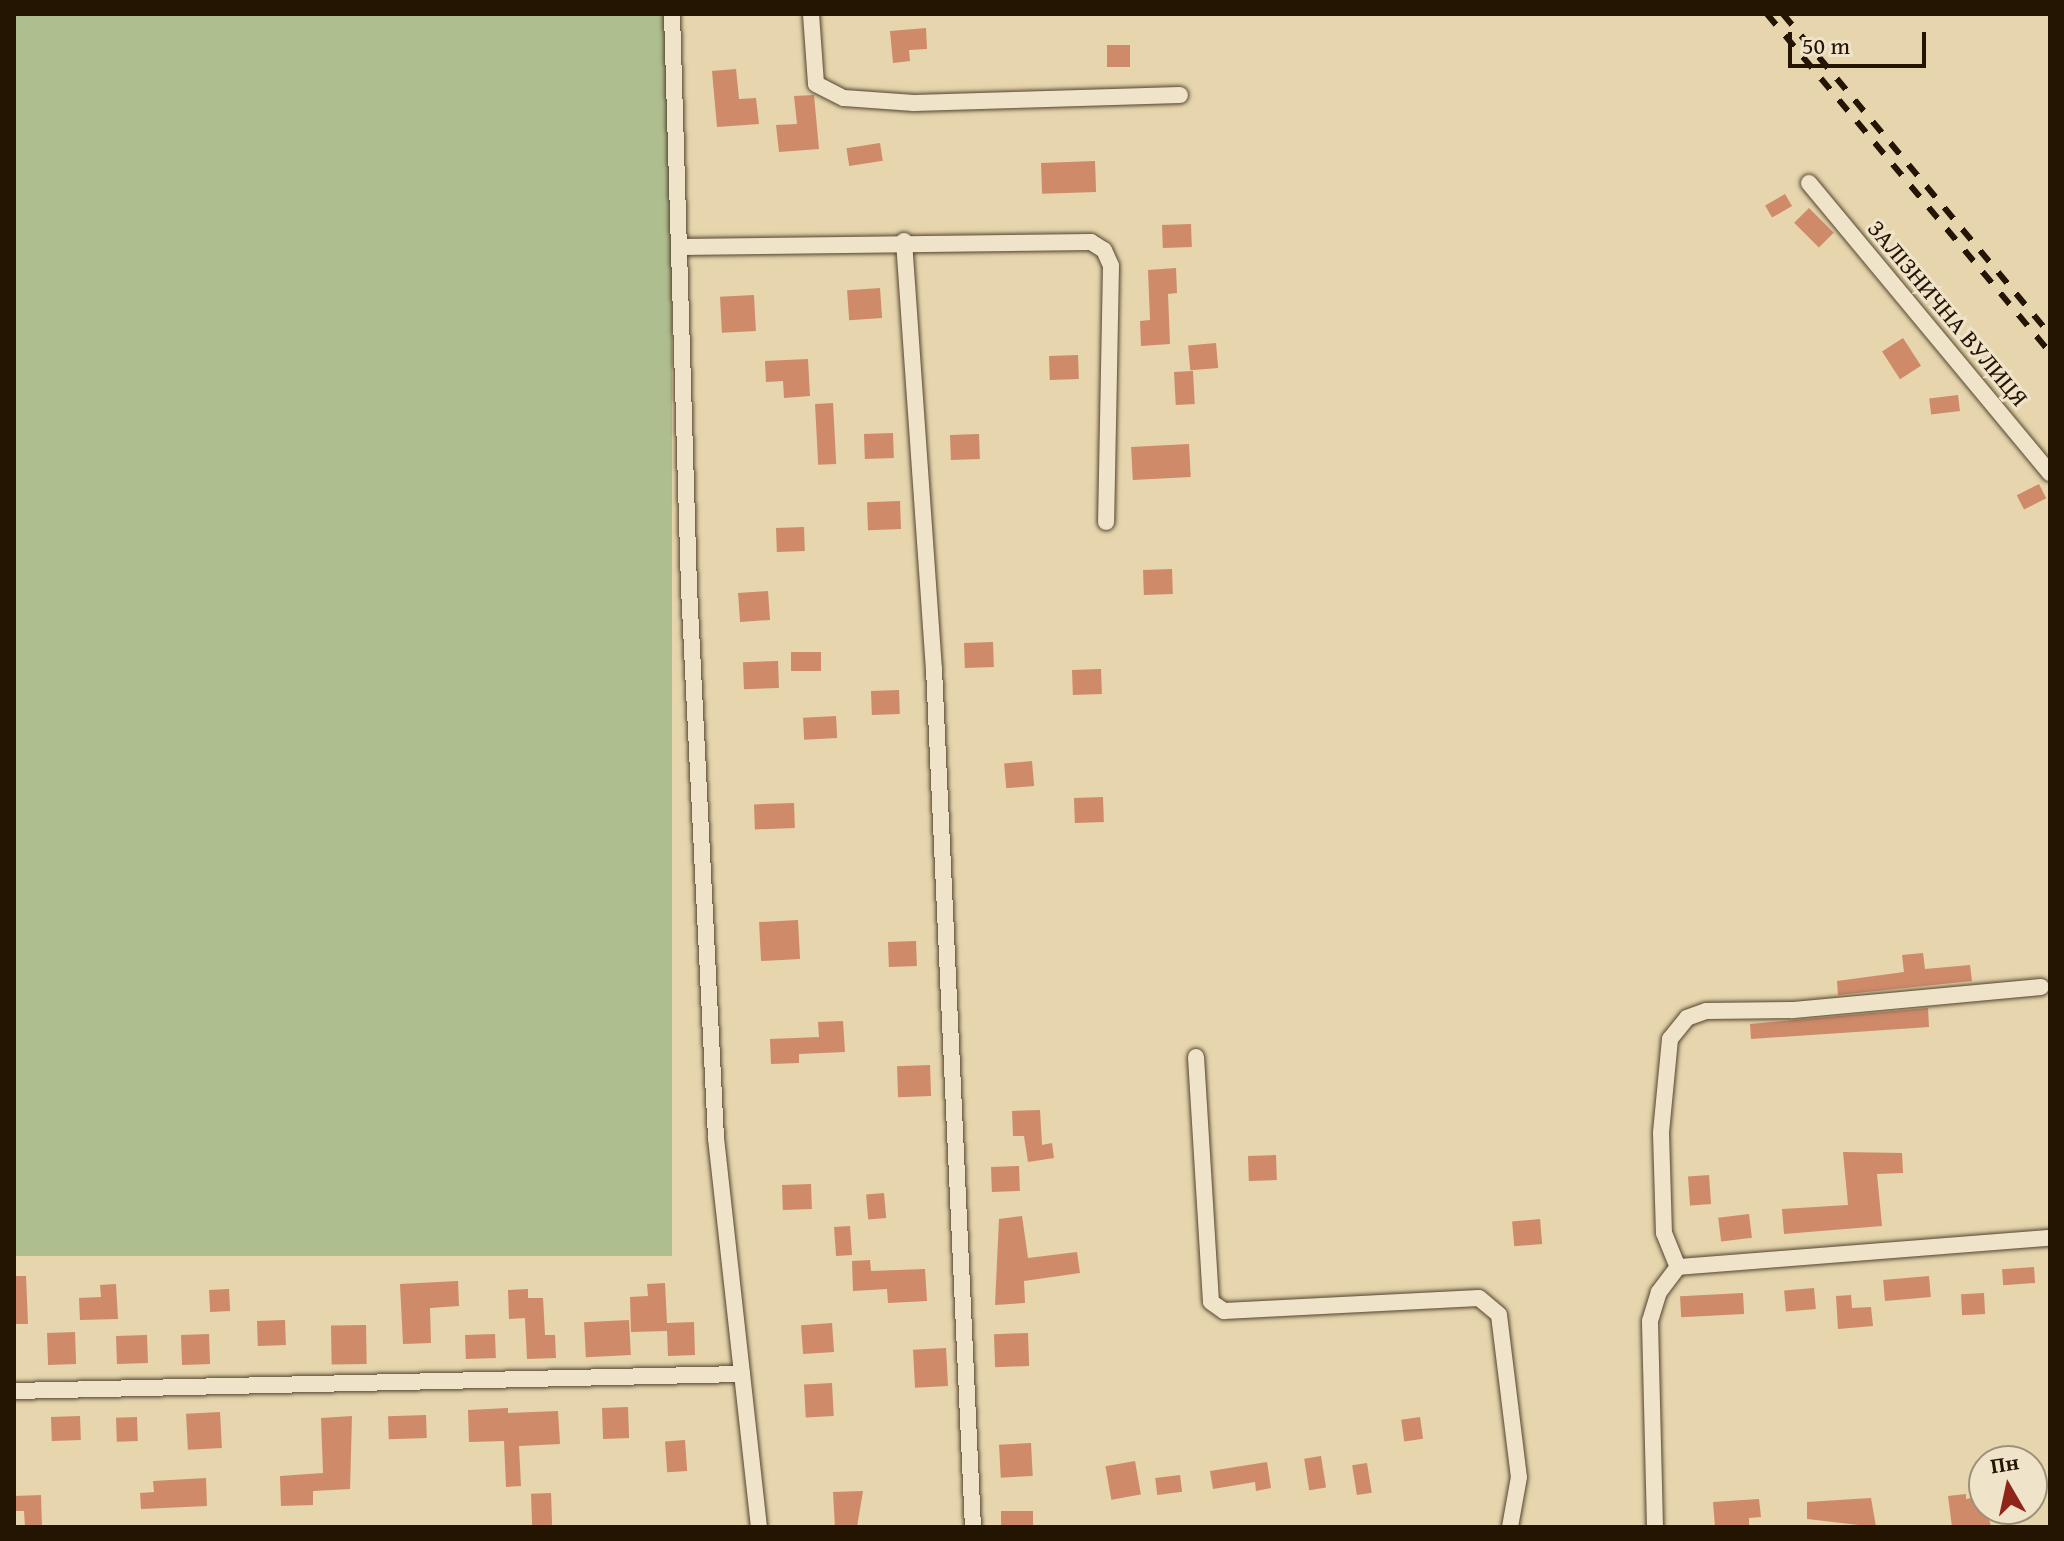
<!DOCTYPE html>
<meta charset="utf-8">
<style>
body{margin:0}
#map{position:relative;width:2064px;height:1541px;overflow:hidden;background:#e6d5ad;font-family:"Gentium Book Plus",serif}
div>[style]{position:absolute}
.green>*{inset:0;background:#afbe8e;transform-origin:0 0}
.building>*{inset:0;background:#ce8a69;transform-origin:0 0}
.roads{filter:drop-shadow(0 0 2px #54442d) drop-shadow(0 0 2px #54442d)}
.street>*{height:16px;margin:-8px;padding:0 8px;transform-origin:8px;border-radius:8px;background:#efe4ca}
.rail>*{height:6px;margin-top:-3px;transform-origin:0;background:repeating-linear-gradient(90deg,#241402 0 14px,transparent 0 28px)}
span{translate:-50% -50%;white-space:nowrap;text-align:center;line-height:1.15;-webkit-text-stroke:6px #efe4ca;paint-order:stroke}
.street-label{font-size:24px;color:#241402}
.frame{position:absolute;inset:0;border:16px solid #241402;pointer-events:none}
.north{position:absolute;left:1968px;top:1445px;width:80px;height:80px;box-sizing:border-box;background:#efe4ca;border:2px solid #9e917a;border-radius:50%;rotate:351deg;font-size:22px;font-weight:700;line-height:32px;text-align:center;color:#241402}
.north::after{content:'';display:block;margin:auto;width:28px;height:36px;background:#8f2418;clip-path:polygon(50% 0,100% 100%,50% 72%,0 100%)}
.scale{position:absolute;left:1788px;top:32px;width:138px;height:36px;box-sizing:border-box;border:4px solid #241402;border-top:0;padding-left:10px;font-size:24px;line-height:28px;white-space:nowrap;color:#241402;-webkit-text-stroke:6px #efe4ca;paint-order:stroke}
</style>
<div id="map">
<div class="green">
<i style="left:14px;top:14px;width:658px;height:1242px"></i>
</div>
<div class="building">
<i style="clip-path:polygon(926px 28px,927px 49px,909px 50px,910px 61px,893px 63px,890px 31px)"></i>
<i style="left:1107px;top:45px;width:23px;height:22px"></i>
<i style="clip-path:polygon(736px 69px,739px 99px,756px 98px,759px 124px,717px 127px,712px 71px)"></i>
<i style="clip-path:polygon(814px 95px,819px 149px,779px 152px,776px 125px,797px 124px,794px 96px)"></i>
<i style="left:880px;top:143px;width:18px;height:34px;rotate:81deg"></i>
<i style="left:1095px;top:161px;width:31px;height:54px;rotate:88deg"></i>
<i style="left:1785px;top:194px;width:14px;height:23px;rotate:60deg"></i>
<i style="left:1809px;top:208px;width:35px;height:21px;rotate:45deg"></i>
<i style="left:1191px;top:224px;width:23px;height:29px;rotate:88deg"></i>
<i style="clip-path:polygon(1176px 268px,1177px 293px,1168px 294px,1170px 344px,1141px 346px,1140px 321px,1150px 320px,1148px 270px)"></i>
<i style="left:880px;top:288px;width:30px;height:33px;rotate:86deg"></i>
<i style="left:754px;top:295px;width:36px;height:34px;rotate:87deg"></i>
<i style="left:1903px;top:338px;width:33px;height:25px;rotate:57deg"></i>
<i style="left:1216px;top:343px;width:25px;height:28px;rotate:85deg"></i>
<i style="left:1078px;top:355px;width:24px;height:29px;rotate:88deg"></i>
<i style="clip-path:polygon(808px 359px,810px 396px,784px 398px,783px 381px,766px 382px,765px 361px)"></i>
<i style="left:1193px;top:371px;width:33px;height:19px;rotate:87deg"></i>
<i style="left:1958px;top:395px;width:16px;height:29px;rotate:83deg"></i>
<i style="left:833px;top:403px;width:61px;height:18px;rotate:87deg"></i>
<i style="left:893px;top:433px;width:25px;height:29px;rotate:88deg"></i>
<i style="left:979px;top:434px;width:25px;height:29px;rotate:88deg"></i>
<i style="left:1189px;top:444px;width:33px;height:58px;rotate:87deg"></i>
<i style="left:2039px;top:484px;width:16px;height:25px;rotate:63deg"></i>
<i style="left:900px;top:501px;width:28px;height:33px;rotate:88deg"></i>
<i style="left:804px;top:527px;width:24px;height:28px;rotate:88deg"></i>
<i style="left:1172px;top:569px;width:25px;height:29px;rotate:88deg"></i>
<i style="left:768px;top:591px;width:29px;height:30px;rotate:86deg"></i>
<i style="left:993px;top:642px;width:25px;height:29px;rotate:88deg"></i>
<i style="left:821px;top:652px;width:19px;height:30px;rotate:90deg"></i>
<i style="left:778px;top:661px;width:27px;height:35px;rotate:88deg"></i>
<i style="left:1101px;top:669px;width:25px;height:29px;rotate:88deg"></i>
<i style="left:899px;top:690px;width:24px;height:28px;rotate:88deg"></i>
<i style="left:836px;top:716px;width:22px;height:33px;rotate:87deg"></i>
<i style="left:1032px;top:761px;width:25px;height:28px;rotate:85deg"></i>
<i style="left:1103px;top:797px;width:25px;height:29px;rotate:88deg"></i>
<i style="left:794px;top:803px;width:25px;height:40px;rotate:88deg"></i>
<i style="left:798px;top:920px;width:39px;height:39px;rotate:87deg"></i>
<i style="left:916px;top:941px;width:25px;height:28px;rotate:88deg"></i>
<i style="clip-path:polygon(1923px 953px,1925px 969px,1970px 965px,1972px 981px,1838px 995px,1837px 981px,1904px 972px,1902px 955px)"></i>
<i style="clip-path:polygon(1928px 1008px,1929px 1027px,1751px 1039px,1750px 1024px)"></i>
<i style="clip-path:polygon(843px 1021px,845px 1052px,799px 1054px,799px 1063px,771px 1064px,770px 1039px,819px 1037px,818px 1022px)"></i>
<i style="left:930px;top:1065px;width:31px;height:33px;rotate:88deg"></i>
<i style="clip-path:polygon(1040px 1110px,1042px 1145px,1052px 1143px,1054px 1158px,1028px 1162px,1024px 1136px,1013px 1136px,1012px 1111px)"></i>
<i style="clip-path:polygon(1843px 1152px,1902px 1153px,1903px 1173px,1877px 1174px,1882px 1226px,1784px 1234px,1782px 1209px,1848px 1205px)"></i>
<i style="left:1276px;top:1155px;width:25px;height:28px;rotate:88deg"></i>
<i style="left:1019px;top:1166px;width:25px;height:28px;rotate:88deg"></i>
<i style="left:1709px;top:1175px;width:29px;height:21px;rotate:86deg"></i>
<i style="left:811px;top:1184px;width:25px;height:29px;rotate:88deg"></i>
<i style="left:884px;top:1193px;width:25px;height:18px;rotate:85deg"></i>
<i style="left:1749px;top:1214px;width:24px;height:31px;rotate:83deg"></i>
<i style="clip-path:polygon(1022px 1216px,1028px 1258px,1077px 1252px,1080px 1273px,1024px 1281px,1025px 1303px,995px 1305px,999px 1219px)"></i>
<i style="left:1540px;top:1219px;width:25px;height:28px;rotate:85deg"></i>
<i style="left:850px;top:1226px;width:29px;height:16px;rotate:86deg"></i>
<i style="clip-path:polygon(870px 1260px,871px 1271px,925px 1269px,927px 1301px,888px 1303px,887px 1289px,853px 1291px,852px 1261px)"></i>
<i style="left:2034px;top:1267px;width:16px;height:32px;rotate:86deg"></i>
<i style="clip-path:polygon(14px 1276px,26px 1276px,28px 1324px,14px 1324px)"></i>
<i style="left:1929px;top:1276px;width:21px;height:46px;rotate:85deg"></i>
<i style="clip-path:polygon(458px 1281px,459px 1306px,430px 1308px,431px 1343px,403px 1344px,400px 1284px)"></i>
<i style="clip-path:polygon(665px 1283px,667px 1323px,694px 1322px,695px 1355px,668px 1356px,667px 1331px,631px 1332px,630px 1297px,648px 1296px,647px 1284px)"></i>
<i style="clip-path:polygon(116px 1284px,118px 1319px,80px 1320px,79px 1298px,101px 1297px,100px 1285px)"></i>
<i style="left:1814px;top:1288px;width:21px;height:30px;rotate:85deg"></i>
<i style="left:229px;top:1289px;width:22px;height:20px;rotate:87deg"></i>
<i style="clip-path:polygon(528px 1289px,528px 1298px,543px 1298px,545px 1335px,555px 1335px,556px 1358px,527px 1359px,525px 1318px,509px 1319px,508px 1290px)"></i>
<i style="left:1743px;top:1293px;width:21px;height:63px;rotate:87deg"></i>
<i style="left:1984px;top:1293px;width:21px;height:23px;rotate:87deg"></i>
<i style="clip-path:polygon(1851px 1295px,1852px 1308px,1871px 1307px,1873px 1326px,1838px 1329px,1836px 1296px)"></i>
<i style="left:285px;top:1320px;width:25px;height:28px;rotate:88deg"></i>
<i style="left:629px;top:1320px;width:35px;height:45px;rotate:87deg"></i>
<i style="left:832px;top:1323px;width:29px;height:31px;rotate:86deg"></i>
<i style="left:366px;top:1325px;width:39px;height:35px;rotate:89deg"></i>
<i style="left:75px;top:1332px;width:32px;height:28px;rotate:88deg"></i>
<i style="left:1028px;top:1333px;width:33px;height:34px;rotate:88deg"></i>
<i style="left:209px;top:1334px;width:30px;height:28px;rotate:88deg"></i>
<i style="left:495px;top:1334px;width:24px;height:30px;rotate:88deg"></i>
<i style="left:147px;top:1335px;width:28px;height:31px;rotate:88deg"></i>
<i style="left:946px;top:1348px;width:38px;height:33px;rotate:87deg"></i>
<i style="left:832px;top:1383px;width:33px;height:28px;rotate:87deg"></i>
<i style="left:628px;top:1407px;width:31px;height:26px;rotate:88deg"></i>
<i style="clip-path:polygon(508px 1408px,508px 1413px,558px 1411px,560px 1444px,519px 1446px,521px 1486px,506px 1487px,504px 1441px,469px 1442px,468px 1410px)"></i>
<i style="left:220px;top:1412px;width:36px;height:34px;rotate:87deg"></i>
<i style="left:426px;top:1415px;width:23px;height:38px;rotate:88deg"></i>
<i style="left:80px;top:1416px;width:24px;height:29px;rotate:88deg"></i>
<i style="clip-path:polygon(352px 1416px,350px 1489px,313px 1491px,313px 1505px,281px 1506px,280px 1476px,323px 1473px,321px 1418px)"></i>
<i style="left:137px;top:1417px;width:24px;height:21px;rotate:88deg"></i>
<i style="left:1420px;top:1417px;width:22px;height:19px;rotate:82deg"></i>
<i style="left:685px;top:1440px;width:31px;height:20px;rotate:86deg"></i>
<i style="left:1031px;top:1443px;width:33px;height:32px;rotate:87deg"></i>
<i style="left:1321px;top:1456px;width:32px;height:17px;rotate:81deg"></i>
<i style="left:1135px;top:1461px;width:34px;height:30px;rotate:80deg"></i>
<i style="clip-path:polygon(1267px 1462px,1271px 1488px,1256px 1491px,1255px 1482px,1213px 1489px,1210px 1471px)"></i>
<i style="left:1367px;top:1463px;width:30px;height:15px;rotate:81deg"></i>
<i style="left:1180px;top:1475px;width:17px;height:25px;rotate:83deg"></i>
<i style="clip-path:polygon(206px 1478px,207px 1506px,141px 1509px,140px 1493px,154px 1492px,153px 1481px)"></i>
<i style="clip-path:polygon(863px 1491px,857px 1527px,835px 1527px,833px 1492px)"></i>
<i style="left:551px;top:1493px;width:34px;height:20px;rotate:88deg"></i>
<i style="clip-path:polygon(1966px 1494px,1966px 1499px,1984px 1496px,1991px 1527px,1952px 1527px,1948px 1496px)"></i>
<i style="clip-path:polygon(41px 1495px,42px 1527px,25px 1527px,24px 1511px,14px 1511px,14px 1496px)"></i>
<i style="clip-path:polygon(1871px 1498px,1876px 1527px,1807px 1519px,1807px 1502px)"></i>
<i style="clip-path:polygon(1759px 1499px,1761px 1517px,1749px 1518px,1749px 1527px,1715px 1527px,1713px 1502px)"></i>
<i style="left:1033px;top:1511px;width:16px;height:32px;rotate:90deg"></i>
</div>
<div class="roads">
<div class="street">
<i style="left:672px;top:14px;width:574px;rotate:88.3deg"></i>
<i style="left:689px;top:588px;width:551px;rotate:87.19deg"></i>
<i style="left:716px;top:1138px;width:391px;rotate:83.7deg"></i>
<i style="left:811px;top:14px;width:70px;rotate:85.9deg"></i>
<i style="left:816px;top:84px;width:31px;rotate:27deg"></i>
<i style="left:844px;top:98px;width:70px;rotate:4.1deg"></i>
<i style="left:914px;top:103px;width:266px;rotate:-1.7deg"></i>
<i style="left:1809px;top:183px;width:377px;rotate:50.3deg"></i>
<i style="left:904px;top:241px;width:429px;rotate:86deg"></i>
<i style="left:934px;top:669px;width:859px;rotate:87.4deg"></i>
<i style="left:681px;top:247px;width:410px;rotate:-0.7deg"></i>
<i style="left:1091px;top:242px;width:15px;rotate:32deg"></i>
<i style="left:1104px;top:250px;width:17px;rotate:66deg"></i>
<i style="left:1111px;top:266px;width:256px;rotate:91.1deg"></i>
<i style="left:2041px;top:987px;width:251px;rotate:174.7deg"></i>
<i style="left:1791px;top:1010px;width:85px;rotate:179.3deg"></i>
<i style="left:1706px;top:1011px;width:20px;rotate:160deg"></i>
<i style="left:1687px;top:1018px;width:27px;rotate:129deg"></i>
<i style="left:1670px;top:1039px;width:94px;rotate:95.5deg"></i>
<i style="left:1661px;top:1133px;width:100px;rotate:88.3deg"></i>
<i style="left:1664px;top:1233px;width:37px;rotate:68deg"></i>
<i style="left:1678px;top:1267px;width:373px;rotate:-4.5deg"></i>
<i style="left:1196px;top:1057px;width:245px;rotate:86.5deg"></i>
<i style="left:1211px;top:1302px;width:16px;rotate:35deg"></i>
<i style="left:1224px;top:1311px;width:255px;rotate:-2.9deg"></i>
<i style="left:1479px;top:1298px;width:26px;rotate:40deg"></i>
<i style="left:1499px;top:1315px;width:163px;rotate:83deg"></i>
<i style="left:1519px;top:1477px;width:51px;rotate:100.2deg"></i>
<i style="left:14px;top:1391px;width:728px;rotate:-1.34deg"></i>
<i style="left:1655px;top:1527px;width:206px;rotate:-91.4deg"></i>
<i style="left:1650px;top:1321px;width:30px;rotate:-73deg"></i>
<i style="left:1659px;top:1292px;width:31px;rotate:-53deg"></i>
</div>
</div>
<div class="rail">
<i style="left:1767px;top:14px;width:442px;rotate:50.1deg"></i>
<i style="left:1783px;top:14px;width:417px;rotate:50.2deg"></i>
</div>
<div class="street-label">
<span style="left:1948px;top:313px;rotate:50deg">ЗАЛІЗНИЧНА ВУЛИЦЯ</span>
</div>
<div class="frame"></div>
<div class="north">Пн</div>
<div class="scale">50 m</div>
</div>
